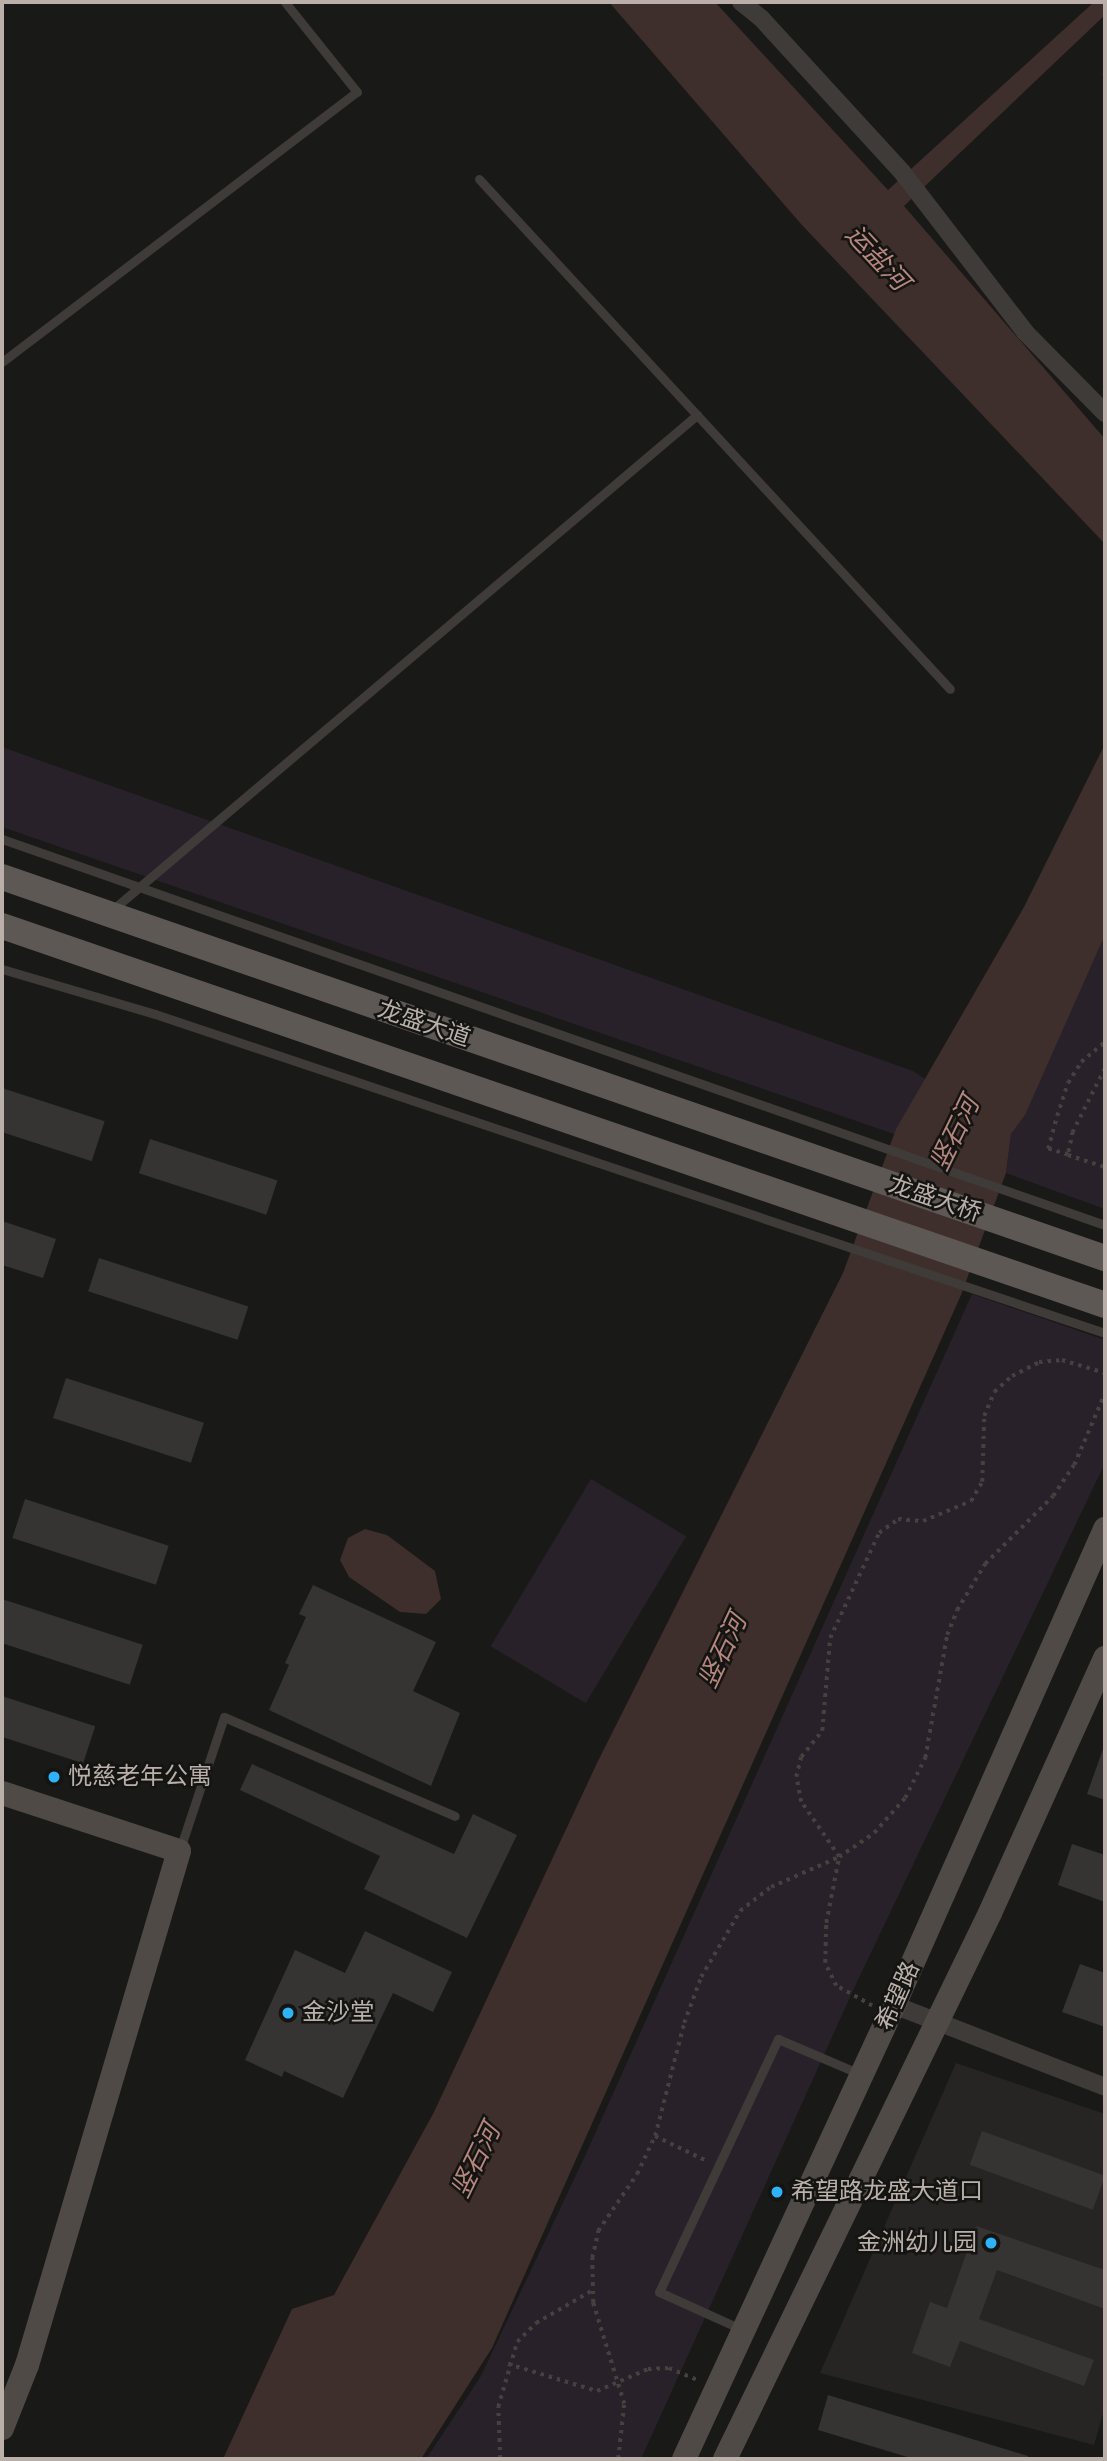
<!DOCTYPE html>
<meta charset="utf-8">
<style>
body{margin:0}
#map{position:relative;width:1107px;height:2461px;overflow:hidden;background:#191917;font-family:"Source Sans 3","Noto Sans SC",sans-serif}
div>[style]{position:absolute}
.built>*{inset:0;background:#262523}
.green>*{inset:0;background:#28212a;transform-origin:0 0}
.water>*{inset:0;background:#3e2e2c}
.building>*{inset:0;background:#353432;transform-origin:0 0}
.path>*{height:3.5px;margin-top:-1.75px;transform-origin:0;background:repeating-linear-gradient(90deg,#46413e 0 3.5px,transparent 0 8.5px)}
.lane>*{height:9px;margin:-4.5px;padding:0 4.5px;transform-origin:4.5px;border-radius:4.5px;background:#3e3b38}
.street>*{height:18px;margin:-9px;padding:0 9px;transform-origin:9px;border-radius:9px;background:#3e3b38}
.secondary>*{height:24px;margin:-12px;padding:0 12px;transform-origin:12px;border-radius:12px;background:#4f4a46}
.primary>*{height:26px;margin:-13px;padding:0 13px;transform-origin:13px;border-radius:13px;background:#5e5854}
.dots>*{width:19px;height:19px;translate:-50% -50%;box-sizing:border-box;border:4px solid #141412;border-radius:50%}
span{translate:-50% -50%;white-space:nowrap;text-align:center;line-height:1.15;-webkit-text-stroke:5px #141412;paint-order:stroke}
.street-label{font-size:24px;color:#baafa9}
.poi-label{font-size:24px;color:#baafa9}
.left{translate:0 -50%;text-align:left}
.right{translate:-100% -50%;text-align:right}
.water-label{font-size:26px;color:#b6877e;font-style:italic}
.frame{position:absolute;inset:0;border:4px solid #baafa9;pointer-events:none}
</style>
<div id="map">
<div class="built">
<i style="clip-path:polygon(956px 2063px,1105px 2114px,1105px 2407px,1094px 2445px,820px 2373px)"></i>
</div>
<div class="green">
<i style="clip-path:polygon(2px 747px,913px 1071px,925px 1079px,894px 1134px,2px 827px)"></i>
<i style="clip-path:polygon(1105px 935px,1105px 1209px,1006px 1173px,1011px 1134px,1025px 1114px)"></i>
<i style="clip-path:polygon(972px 1294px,1105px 1340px,1105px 1463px,856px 1984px,641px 2459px,426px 2459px,481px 2376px,585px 2156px)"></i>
<i style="left:591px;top:1479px;width:111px;height:195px;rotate:31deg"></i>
</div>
<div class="water">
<i style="clip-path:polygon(609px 2px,715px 2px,888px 190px,1094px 2px,1105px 2px,1105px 15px,904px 206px,1105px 439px,1105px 544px,801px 224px)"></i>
<i style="clip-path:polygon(1105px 744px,1105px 935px,1025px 1115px,1011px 1134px,1006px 1173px,961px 1295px,492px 2348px,421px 2459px,223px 2459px,292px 2309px,334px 2295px,434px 2112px,597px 1763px,843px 1273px,896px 1129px,1024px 907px)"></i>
<i style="clip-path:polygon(365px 1529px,387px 1535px,435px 1571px,441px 1599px,426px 1614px,400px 1612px,349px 1577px,340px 1560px,348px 1538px)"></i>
</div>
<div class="building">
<i style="left:2px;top:1088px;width:108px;height:42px;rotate:18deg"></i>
<i style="left:150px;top:1139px;width:134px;height:36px;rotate:18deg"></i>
<i style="clip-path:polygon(2px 1221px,56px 1239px,43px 1278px,2px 1265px)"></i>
<i style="left:99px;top:1258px;width:157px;height:35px;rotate:18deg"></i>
<i style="left:66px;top:1378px;width:145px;height:42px;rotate:18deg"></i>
<i style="left:25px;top:1499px;width:151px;height:41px;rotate:18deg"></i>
<i style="clip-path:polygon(313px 1585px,436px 1642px,413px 1691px,460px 1713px,431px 1786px,269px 1710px,289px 1665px,285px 1663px,306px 1617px,299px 1614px)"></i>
<i style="left:2px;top:1599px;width:148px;height:42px;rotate:18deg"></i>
<i style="left:2px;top:1696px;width:98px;height:39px;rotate:18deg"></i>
<i style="clip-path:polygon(1103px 1749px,1105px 1749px,1105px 1800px,1087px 1794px)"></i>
<i style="clip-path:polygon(252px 1764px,454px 1854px,473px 1814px,517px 1835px,467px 1938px,364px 1889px,380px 1856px,240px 1790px)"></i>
<i style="clip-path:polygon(1072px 1844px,1105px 1855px,1105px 1902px,1058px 1885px)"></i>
<i style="clip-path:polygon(365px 1931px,452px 1972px,433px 2012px,393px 1993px,343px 2098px,284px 2071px,282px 2077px,245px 2060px,295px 1950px,345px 1973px)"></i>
<i style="clip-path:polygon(1080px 1964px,1105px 1973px,1105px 2027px,1062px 2012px)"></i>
<i style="left:982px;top:2131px;width:131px;height:36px;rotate:20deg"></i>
<i style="clip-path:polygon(976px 2226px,1105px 2270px,1105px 2309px,997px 2270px,979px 2319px,1094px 2360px,1084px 2386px,960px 2341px,950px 2367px,912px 2353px,930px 2302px,947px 2308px)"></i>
<i style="clip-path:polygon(828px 2395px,1028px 2456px,1027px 2459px,914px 2459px,818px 2430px)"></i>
</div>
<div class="path">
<i style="left:1105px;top:73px;width:4px;rotate:90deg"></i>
<i style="left:1105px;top:1069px;width:71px;rotate:116.9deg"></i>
<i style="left:1073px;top:1132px;width:24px;rotate:102deg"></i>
<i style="left:1068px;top:1155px;width:39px;rotate:18deg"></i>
<i style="left:1068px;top:1155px;width:21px;rotate:-163deg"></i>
<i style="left:1048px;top:1149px;width:34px;rotate:-75deg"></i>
<i style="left:1057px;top:1116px;width:35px;rotate:-72deg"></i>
<i style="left:1068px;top:1083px;width:25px;rotate:-58deg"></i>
<i style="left:1081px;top:1062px;width:31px;rotate:-40deg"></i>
<i style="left:872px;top:2006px;width:41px;rotate:-150.9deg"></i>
<i style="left:836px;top:1986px;width:25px;rotate:-116deg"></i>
<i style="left:825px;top:1963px;width:40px;rotate:-88.6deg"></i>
<i style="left:826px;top:1923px;width:67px;rotate:-78.9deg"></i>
<i style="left:839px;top:1857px;width:67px;rotate:-124.6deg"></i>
<i style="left:801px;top:1802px;width:25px;rotate:-101deg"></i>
<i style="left:796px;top:1777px;width:21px;rotate:-76deg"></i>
<i style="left:801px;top:1757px;width:33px;rotate:-51deg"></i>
<i style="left:822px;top:1731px;width:93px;rotate:-85.1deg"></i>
<i style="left:830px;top:1638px;width:116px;rotate:-65deg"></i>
<i style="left:879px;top:1533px;width:24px;rotate:-36deg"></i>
<i style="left:898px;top:1519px;width:25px;rotate:5deg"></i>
<i style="left:923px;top:1521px;width:52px;rotate:-22.6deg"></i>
<i style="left:971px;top:1501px;width:22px;rotate:-60deg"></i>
<i style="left:982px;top:1482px;width:66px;rotate:-88.3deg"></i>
<i style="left:984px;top:1416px;width:26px;rotate:-67deg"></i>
<i style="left:994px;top:1392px;width:24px;rotate:-42deg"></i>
<i style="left:1012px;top:1376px;width:30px;rotate:-27deg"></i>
<i style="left:1039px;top:1362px;width:23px;rotate:-5deg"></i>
<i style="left:1062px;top:1360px;width:45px;rotate:16.8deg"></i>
<i style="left:655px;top:2136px;width:58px;rotate:25.7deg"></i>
<i style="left:508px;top:2364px;width:93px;rotate:16.9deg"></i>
<i style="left:597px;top:2391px;width:56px;rotate:-23.3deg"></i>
<i style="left:648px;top:2369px;width:21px;rotate:-3deg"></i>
<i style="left:669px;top:2368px;width:30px;rotate:23deg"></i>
<i style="left:500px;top:2459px;width:52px;rotate:-92.2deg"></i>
<i style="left:498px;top:2407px;width:68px;rotate:-73.7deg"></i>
<i style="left:517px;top:2342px;width:27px;rotate:-45deg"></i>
<i style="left:536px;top:2323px;width:66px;rotate:-30.1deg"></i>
<i style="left:618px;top:2459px;width:55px;rotate:-83.8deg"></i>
<i style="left:624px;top:2404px;width:106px;rotate:-107.1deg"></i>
<i style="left:593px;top:2303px;width:45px;rotate:-91.3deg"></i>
<i style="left:592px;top:2258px;width:28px;rotate:-77deg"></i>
<i style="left:598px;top:2231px;width:69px;rotate:-55.6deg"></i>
<i style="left:637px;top:2174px;width:42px;rotate:-64.7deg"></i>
<i style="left:655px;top:2136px;width:117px;rotate:-75.6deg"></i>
<i style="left:684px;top:2023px;width:49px;rotate:-69.7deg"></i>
<i style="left:701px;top:1977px;width:77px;rotate:-59.4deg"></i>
<i style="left:740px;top:1911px;width:39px;rotate:-38deg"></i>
<i style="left:771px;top:1887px;width:74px;rotate:-23.8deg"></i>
<i style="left:839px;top:1857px;width:42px;rotate:-34.4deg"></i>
<i style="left:874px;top:1833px;width:47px;rotate:-48.5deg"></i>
<i style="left:905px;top:1798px;width:45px;rotate:-63.4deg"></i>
<i style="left:925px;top:1758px;width:125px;rotate:-79.9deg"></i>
<i style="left:947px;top:1635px;width:27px;rotate:-68deg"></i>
<i style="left:957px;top:1610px;width:54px;rotate:-58.7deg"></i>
<i style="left:985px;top:1564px;width:96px;rotate:-45deg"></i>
<i style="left:1053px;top:1496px;width:37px;rotate:-56deg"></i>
<i style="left:1074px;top:1465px;width:78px;rotate:-66.7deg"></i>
</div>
<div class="lane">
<i style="left:479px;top:179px;width:694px;rotate:47.28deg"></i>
<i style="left:2px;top:362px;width:446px;rotate:-37.3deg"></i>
<i style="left:357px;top:92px;width:115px;rotate:-128.7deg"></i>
<i style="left:2px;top:839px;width:1169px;rotate:19.29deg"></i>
<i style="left:111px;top:911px;width:768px;rotate:-40.25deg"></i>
<i style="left:2px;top:969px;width:159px;rotate:16.4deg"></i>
<i style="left:155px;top:1014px;width:1002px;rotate:18.56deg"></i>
<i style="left:180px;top:1849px;width:139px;rotate:-71.6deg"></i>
<i style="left:224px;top:1717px;width:251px;rotate:23.2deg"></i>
<i style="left:741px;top:2329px;width:90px;rotate:-155.7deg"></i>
<i style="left:659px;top:2292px;width:280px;rotate:-64.8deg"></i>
<i style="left:778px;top:2039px;width:89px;rotate:23.1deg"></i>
</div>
<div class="street">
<i style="left:741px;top:2px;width:26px;rotate:39deg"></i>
<i style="left:761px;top:18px;width:209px;rotate:47.5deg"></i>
<i style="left:902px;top:172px;width:202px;rotate:52.4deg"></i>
<i style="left:1025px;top:332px;width:114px;rotate:45.4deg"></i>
<i style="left:894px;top:2005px;width:226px;rotate:21.2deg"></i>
</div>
<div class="secondary">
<i style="left:2px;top:1793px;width:186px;rotate:18.1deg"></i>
<i style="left:179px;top:1851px;width:536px;rotate:106.47deg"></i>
<i style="left:27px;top:2365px;width:68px;rotate:111.6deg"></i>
<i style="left:684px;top:2459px;width:500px;rotate:-65.18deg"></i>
<i style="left:894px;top:2005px;width:521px;rotate:-66.09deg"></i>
<i style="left:725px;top:2459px;width:607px;rotate:-64.11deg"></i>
<i style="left:990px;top:1913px;width:280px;rotate:-65.7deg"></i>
</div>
<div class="primary">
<i style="left:2px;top:877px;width:1167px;rotate:19.06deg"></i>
<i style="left:2px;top:926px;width:1166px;rotate:18.96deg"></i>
</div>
<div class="dots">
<i style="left:54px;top:1777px;background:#2eb3fb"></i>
<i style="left:288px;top:2013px;background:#2eb3fb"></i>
<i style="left:777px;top:2192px;background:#2eb3fb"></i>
<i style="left:991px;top:2243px;background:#2eb3fb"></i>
</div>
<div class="street-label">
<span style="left:424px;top:1024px;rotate:19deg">龙盛大道</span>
<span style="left:935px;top:1199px;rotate:19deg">龙盛大桥</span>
<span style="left:898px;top:1996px;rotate:-66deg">希望路</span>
</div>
<div class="poi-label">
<span class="left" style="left:68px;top:1777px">悦慈老年公寓</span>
<span class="left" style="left:302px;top:2013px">金沙堂</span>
<span class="left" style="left:791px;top:2192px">希望路龙盛大道口</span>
<span class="right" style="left:977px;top:2243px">金洲幼儿园</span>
</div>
<div class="water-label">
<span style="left:877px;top:258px;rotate:47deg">运盐河</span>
<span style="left:955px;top:1134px;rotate:-64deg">竖石河</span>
<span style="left:723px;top:1651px;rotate:-65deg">竖石河</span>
<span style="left:476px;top:2161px;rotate:-64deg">竖石河</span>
</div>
<div class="frame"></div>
</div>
